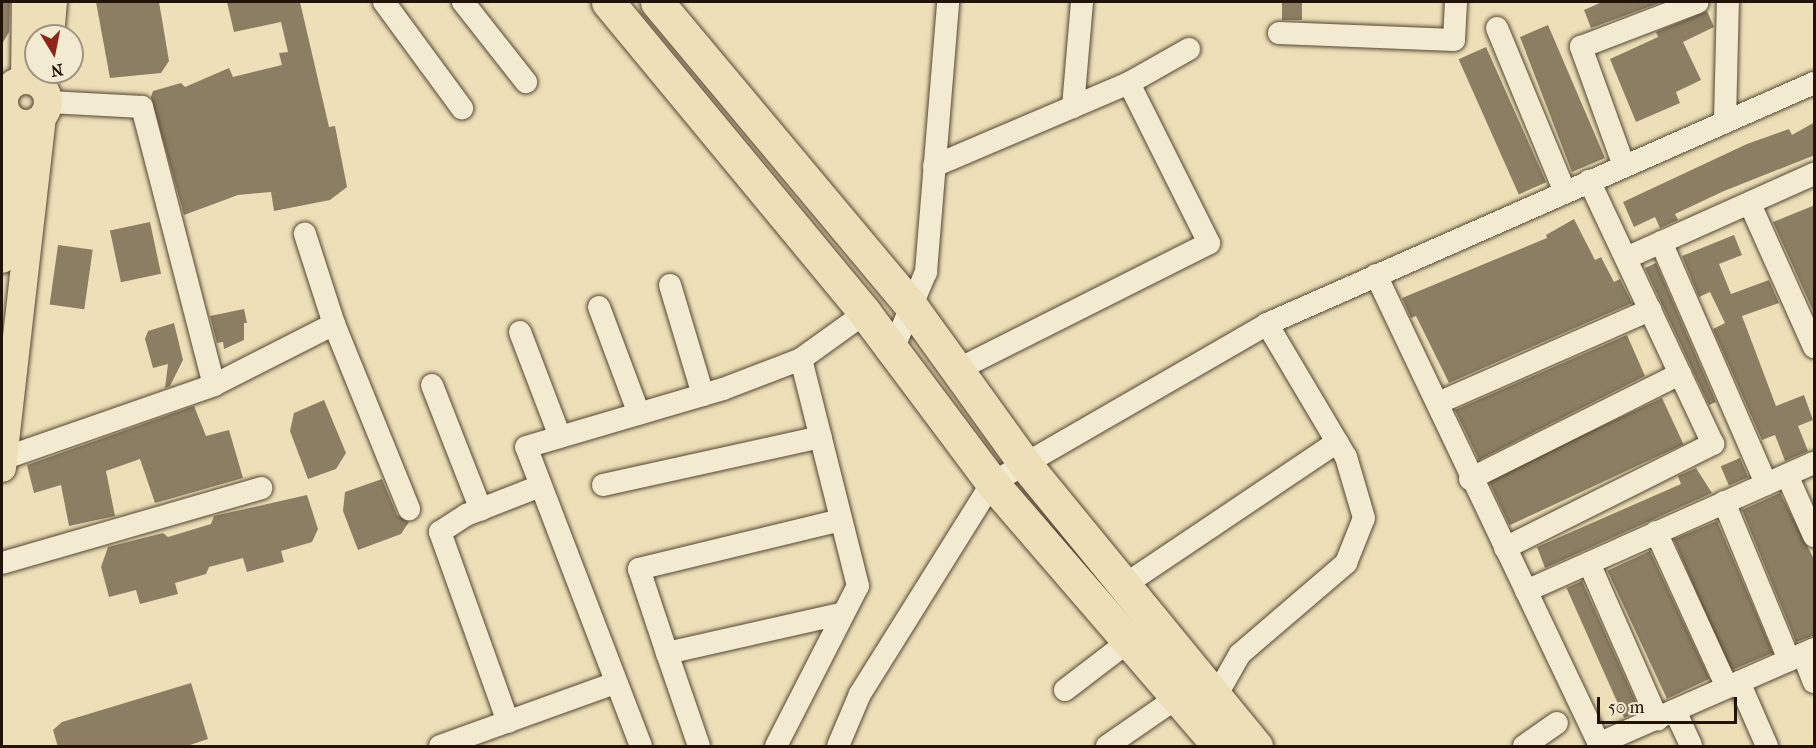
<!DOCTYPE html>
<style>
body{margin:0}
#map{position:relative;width:1816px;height:748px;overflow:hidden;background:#ede0b8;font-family:"IM FELL French Canon",serif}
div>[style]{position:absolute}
.building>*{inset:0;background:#8b7e62;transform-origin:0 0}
.roads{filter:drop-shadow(0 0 2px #544632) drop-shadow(0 0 2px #544632)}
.minor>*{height:22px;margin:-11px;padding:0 11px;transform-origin:11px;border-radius:11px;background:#f3ebd1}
.major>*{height:28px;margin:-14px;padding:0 14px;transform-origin:14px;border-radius:14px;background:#ede0b8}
.major>.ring{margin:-14px;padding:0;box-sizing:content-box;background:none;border:28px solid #ede0b8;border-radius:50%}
.highway>*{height:33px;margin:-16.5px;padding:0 16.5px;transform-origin:16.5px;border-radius:16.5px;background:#ede0b8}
span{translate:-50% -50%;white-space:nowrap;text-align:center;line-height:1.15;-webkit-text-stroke:6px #f3ebd1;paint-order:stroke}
.frame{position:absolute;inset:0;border:3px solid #211305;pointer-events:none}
.north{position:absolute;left:24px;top:24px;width:60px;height:60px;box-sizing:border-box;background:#f3ebd1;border:2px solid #9f957f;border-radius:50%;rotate:170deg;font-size:16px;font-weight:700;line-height:24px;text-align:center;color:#211305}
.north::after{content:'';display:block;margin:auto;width:21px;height:27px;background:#8f2418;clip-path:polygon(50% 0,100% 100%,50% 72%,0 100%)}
.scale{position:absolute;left:1597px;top:697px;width:140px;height:27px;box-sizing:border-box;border:3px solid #211305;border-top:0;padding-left:8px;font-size:18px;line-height:21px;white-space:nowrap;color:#211305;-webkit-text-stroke:4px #f3ebd1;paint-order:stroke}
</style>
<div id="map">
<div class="building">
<i style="clip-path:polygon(2px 2px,10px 2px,9px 32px,2px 44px)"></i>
<i style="clip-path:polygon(96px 2px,159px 2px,169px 61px,161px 73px,110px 78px)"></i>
<i style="clip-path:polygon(227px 2px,300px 2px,329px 127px,335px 126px,347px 187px,330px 200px,274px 211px,271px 192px,238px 195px,184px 215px,151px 97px,153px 91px,181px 83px,185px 87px,229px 68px,233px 77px,282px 65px,279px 53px,288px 52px,281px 22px,234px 32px)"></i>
<i style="left:1282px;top:2px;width:20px;height:18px"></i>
<i style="clip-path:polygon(1602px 2px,1662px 2px,1591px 28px,1584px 10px)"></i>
<i style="clip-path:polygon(1707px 11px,1714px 27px,1683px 42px,1701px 80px,1676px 92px,1680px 103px,1636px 122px,1610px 59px,1658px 37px,1656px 32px)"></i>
<i style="clip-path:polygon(1548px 25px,1605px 158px,1572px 172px,1520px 37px)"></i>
<i style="left:1486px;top:47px;width:148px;height:30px;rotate:66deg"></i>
<i style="clip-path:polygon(1815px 122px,1815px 155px,1724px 191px,1675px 214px,1678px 220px,1660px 228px,1655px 217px,1634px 227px,1623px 202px,1747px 144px,1789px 129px,1792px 135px)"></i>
<i style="clip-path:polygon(1815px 205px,1815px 315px,1773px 222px)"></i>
<i style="clip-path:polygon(1574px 219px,1595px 260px,1601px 257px,1614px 282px,1620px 279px,1632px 303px,1449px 383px,1416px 316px,1411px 318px,1402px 298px,1547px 238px,1546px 235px)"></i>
<i style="left:150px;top:222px;width:53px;height:41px;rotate:78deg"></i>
<i style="clip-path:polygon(1734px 235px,1742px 255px,1719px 264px,1731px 294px,1769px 280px,1779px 303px,1742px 316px,1776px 406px,1804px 395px,1813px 420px,1798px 426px,1808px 451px,1785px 461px,1775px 435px,1762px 440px,1713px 329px,1725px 323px,1710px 292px,1699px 297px,1682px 256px)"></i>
<i style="left:58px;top:245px;width:35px;height:60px;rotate:8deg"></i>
<i style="clip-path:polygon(1656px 263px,1716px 402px,1709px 405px,1645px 268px)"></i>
<i style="clip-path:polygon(244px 309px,247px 323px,244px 323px,244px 340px,224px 349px,223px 342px,217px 343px,210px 316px)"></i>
<i style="clip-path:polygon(174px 323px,183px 360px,170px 386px,165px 388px,168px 364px,153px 368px,145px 339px,148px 331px)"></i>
<i style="clip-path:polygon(1627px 335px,1645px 376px,1479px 460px,1455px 410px)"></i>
<i style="left:1662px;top:398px;width:51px;height:192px;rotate:65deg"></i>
<i style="clip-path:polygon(324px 400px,346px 453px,336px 469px,308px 479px,290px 431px,294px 413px)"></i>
<i style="clip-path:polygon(194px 406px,206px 436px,229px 430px,243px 478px,155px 503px,140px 459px,106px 471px,115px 516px,69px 526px,61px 485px,34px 493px,27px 465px)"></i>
<i style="left:1740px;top:458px;width:21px;height:21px;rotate:67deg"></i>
<i style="clip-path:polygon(1696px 468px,1712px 493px,1545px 568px,1537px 547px,1681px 484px,1678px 476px)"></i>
<i style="clip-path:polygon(382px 479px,397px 515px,409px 522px,401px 534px,358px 550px,343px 511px,345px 492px)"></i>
<i style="clip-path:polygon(1780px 493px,1815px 561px,1815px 635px,1796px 642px,1742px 510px)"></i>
<i style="clip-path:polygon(307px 495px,318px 529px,312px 542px,281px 551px,284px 562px,247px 572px,243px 558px,209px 567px,206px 574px,175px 583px,178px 594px,140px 604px,136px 590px,109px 597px,101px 567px,108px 547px,163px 533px,168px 537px,211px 524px,214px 516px)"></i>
<i style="left:1717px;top:521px;width:143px;height:47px;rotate:67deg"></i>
<i style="left:1650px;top:551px;width:141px;height:47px;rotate:65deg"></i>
<i style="left:1582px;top:581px;width:142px;height:17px;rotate:66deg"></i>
<i style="clip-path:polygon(191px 683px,208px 739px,184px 747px,58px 747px,53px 730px,62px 722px)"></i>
</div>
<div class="roads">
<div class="minor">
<i style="left:384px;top:2px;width:132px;rotate:53.7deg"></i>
<i style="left:463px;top:2px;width:102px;rotate:51.8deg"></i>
<i style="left:1497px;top:28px;width:178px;rotate:67.5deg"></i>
<i style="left:1279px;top:33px;width:175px;rotate:2.3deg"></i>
<i style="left:1454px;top:40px;width:38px;rotate:-87deg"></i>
<i style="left:2px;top:100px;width:2px"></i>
<i style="left:49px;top:102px;width:93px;rotate:3.1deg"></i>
<i style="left:142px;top:107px;width:287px;rotate:75.5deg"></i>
<i style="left:1073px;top:107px;width:105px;rotate:-85.1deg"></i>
<i style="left:1725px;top:121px;width:119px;rotate:-88.6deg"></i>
<i style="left:934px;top:166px;width:212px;rotate:-23.1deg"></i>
<i style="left:1129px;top:83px;width:69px;rotate:-29.5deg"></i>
<i style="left:1624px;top:166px;width:127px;rotate:-109.9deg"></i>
<i style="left:1581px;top:47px;width:125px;rotate:-21deg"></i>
<i style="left:1750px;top:204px;width:157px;rotate:65.9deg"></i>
<i style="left:1661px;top:242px;width:264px;rotate:66.5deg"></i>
<i style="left:1626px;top:258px;width:206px;rotate:-24.1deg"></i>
<i style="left:1376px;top:275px;width:522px;rotate:64.56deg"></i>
<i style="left:670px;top:285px;width:115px;rotate:73.3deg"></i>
<i style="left:599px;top:307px;width:114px;rotate:69.5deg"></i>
<i style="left:334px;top:324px;width:200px;rotate:67.9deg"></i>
<i style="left:520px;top:332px;width:112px;rotate:69.1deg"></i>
<i style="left:893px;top:349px;width:84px;rotate:-66.8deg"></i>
<i style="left:926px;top:272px;width:271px;rotate:-85.3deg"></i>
<i style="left:957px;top:370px;width:282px;rotate:-26.7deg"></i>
<i style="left:1209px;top:243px;width:179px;rotate:-116.6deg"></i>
<i style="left:432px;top:385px;width:134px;rotate:68.6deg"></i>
<i style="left:1438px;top:403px;width:232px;rotate:-23.7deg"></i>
<i style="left:2px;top:459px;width:225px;rotate:-19.2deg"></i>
<i style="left:214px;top:385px;width:135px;rotate:-26.9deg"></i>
<i style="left:334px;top:324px;width:95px;rotate:-107.9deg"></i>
<i style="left:1787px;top:475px;width:67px;rotate:66.1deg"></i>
<i style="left:1470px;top:479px;width:235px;rotate:-26.6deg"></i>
<i style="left:603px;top:485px;width:223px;rotate:-12.4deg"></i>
<i style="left:1724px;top:502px;width:171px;rotate:67.6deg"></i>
<i style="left:841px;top:520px;width:208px;rotate:166.4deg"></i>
<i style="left:639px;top:569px;width:89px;rotate:71.6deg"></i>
<i style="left:667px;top:653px;width:181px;rotate:-12.7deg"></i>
<i style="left:1656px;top:532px;width:170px;rotate:65.4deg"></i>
<i style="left:1505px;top:548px;width:233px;rotate:-26.6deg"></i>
<i style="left:1713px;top:444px;width:291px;rotate:-115.2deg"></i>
<i style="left:2px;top:563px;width:270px;rotate:-16.1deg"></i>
<i style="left:1589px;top:563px;width:171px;rotate:66.3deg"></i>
<i style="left:1123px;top:586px;width:258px;rotate:-33.9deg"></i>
<i style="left:1526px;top:591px;width:315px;rotate:-24deg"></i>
<i style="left:667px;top:653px;width:98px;rotate:71deg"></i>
<i style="left:1803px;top:654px;width:30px;rotate:69deg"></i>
<i style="left:1739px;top:682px;width:70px;rotate:66.4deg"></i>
<i style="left:1065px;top:690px;width:81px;rotate:-37.4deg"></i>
<i style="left:1216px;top:696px;width:48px;rotate:-60.3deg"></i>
<i style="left:1240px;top:654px;width:140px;rotate:-40.6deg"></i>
<i style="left:1346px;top:563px;width:48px;rotate:-68.2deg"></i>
<i style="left:1364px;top:518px;width:64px;rotate:-106.4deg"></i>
<i style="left:1346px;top:457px;width:155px;rotate:-120.7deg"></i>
<i style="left:1675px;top:711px;width:38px;rotate:65deg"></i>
<i style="left:508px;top:722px;width:202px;rotate:-109.7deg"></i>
<i style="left:440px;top:532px;width:31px;rotate:-33deg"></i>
<i style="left:466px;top:515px;width:79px;rotate:-21.4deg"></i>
<i style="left:1598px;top:744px;width:236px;rotate:-23.7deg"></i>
<i style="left:440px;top:746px;width:186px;rotate:-19.8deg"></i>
<i style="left:641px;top:746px;width:320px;rotate:-111deg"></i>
<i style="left:526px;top:447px;width:205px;rotate:-16.4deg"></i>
<i style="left:723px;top:389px;width:84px;rotate:-21deg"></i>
<i style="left:776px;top:746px;width:180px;rotate:-62.9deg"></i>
<i style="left:858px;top:586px;width:234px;rotate:-104.1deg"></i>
<i style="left:801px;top:359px;width:79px;rotate:-35.7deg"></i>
<i style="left:838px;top:746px;width:56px;rotate:-67.1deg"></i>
<i style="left:860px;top:694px;width:249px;rotate:-58deg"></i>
<i style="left:992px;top:483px;width:318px;rotate:-30deg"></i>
<i style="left:1267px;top:324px;width:598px;rotate:-23.78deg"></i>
<i style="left:1107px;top:746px;width:86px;rotate:-34.6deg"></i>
<i style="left:1524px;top:746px;width:40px;rotate:-34.9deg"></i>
</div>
<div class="major">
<i style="left:50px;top:36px;width:34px;rotate:-85deg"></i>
<i class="ring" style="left:4px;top:80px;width:16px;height:16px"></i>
<i style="left:25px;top:80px;width:78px;rotate:-89.3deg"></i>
<i style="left:2px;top:259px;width:137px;rotate:-83.3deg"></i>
<i style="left:2px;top:468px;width:352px;rotate:-83.5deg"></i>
</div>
<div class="highway">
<i style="left:608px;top:2px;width:403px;rotate:50.4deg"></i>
<i style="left:865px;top:313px;width:212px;rotate:53.2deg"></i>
<i style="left:992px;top:483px;width:347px;rotate:49.2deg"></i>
<i style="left:657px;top:2px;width:396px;rotate:50.1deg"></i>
<i style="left:911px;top:306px;width:195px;rotate:54.2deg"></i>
<i style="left:1025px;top:464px;width:365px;rotate:50.7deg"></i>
</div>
</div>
<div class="frame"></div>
<div class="north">N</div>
<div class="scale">50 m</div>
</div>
